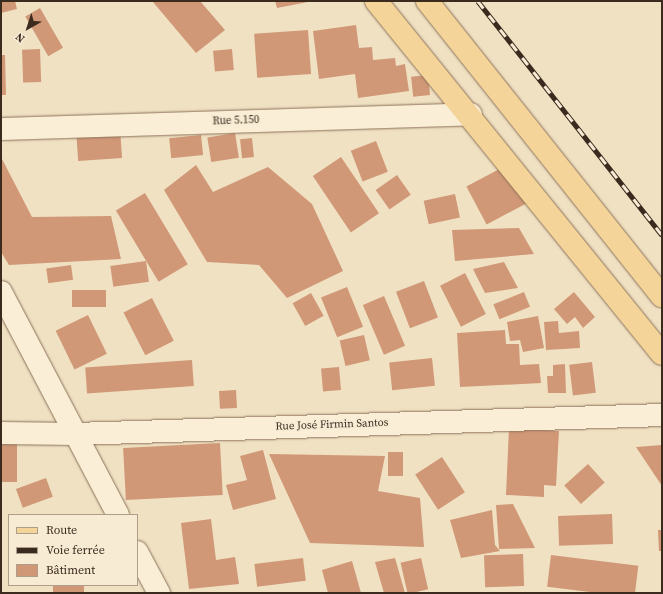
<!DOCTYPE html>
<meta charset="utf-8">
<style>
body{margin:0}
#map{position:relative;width:663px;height:594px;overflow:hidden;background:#f0e1c3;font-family:"Source Serif 4",serif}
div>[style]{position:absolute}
.building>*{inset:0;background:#d09877;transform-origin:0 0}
.roads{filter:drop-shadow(0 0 1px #8c7259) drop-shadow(0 0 1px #8c7259)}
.minor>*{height:22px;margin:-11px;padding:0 11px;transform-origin:11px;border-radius:11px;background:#faeed7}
.major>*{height:22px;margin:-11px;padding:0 11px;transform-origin:11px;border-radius:11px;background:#f5d499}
.rail>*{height:4.5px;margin-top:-2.25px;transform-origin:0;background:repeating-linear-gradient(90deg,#f7ebd3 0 9px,#3b2a1e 0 18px);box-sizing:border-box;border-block:1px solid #3b2a1e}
span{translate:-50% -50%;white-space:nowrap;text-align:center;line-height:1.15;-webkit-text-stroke:3.5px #f7ebd3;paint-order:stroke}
.street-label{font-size:11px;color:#3b2a1e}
.frame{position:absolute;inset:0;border:2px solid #3b2a1e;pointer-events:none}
.legend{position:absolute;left:8px;top:514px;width:130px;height:72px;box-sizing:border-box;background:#f7ebd3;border:1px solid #ac9e8b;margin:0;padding:5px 7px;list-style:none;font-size:12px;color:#3b2a1e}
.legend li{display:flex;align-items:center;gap:8px;height:20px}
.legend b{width:20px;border:1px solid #ac9e8b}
.north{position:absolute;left:8px;top:8px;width:40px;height:40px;-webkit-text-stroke:3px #f7ebd3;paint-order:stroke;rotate:219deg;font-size:11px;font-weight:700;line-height:16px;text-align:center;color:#3b2a1e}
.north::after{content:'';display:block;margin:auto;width:14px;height:18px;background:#3b2a1e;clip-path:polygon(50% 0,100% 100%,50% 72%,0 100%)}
</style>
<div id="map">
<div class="building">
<i style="clip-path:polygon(1px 1px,15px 1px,17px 9px,1px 13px)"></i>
<i style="clip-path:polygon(200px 1px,225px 30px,196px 53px,153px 2px)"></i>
<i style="clip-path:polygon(275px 1px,308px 1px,308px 2px,277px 8px)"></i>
<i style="left:40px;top:8px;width:46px;height:17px;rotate:60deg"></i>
<i style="clip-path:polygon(356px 25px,359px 48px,372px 47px,373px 60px,395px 58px,396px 66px,405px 64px,409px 91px,358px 98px,355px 74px,319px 79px,313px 31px)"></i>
<i style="left:308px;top:30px;width:44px;height:54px;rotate:86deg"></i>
<i style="left:40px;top:49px;width:33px;height:18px;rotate:88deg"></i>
<i style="left:232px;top:49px;width:21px;height:19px;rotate:85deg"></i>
<i style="clip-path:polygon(1px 55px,5px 55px,6px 95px,1px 95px)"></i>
<i style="left:428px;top:75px;width:20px;height:17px;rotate:84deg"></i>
<i style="left:120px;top:128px;width:30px;height:44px;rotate:86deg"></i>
<i style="left:235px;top:133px;width:25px;height:28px;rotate:81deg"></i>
<i style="left:201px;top:135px;width:20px;height:32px;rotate:84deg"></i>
<i style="left:252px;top:138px;width:19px;height:12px;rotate:84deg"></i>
<i style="left:376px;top:141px;width:33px;height:27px;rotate:69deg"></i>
<i style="clip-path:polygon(1px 157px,32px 217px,111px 216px,121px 259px,9px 265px,1px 252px)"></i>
<i style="left:341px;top:157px;width:68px;height:34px;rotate:56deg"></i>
<i style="clip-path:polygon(196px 165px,213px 192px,268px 167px,312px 204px,343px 271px,287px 298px,259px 265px,207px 262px,164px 190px)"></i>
<i style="left:507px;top:165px;width:43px;height:46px;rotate:62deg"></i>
<i style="left:397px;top:175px;width:24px;height:26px;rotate:55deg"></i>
<i style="left:145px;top:193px;width:83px;height:34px;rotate:59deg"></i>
<i style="left:455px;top:194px;width:24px;height:32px;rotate:78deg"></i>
<i style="clip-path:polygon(519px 228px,534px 254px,455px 261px,452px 230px)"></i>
<i style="left:146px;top:261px;width:21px;height:36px;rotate:82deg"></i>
<i style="clip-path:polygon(504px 262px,518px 288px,485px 293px,473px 269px)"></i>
<i style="left:71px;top:265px;width:15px;height:25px;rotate:82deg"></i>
<i style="left:465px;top:273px;width:46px;height:28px;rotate:63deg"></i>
<i style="left:424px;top:281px;width:39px;height:30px;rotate:69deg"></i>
<i style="left:347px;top:287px;width:43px;height:28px;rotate:68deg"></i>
<i style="left:106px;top:290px;width:17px;height:34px;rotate:90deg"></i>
<i style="left:524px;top:292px;width:16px;height:33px;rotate:68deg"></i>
<i style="clip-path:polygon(574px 292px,595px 317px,583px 328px,575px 317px,567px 324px,554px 309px)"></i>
<i style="left:311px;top:293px;width:26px;height:21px;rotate:61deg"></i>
<i style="left:384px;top:296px;width:54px;height:23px;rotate:67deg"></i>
<i style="left:152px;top:298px;width:48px;height:32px;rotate:63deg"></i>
<i style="left:88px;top:315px;width:43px;height:36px;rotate:64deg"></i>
<i style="clip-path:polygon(538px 316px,544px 348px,523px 352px,520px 340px,510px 341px,507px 322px)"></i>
<i style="clip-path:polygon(558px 321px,559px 333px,579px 331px,580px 348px,546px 350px,544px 322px)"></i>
<i style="clip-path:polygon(505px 330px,506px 344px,519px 344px,520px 365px,539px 364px,541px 383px,460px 387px,457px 333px)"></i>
<i style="left:364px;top:335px;width:26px;height:25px;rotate:77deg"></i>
<i style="left:432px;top:358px;width:28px;height:43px;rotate:84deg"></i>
<i style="left:192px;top:360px;width:26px;height:107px;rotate:86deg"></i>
<i style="left:592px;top:362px;width:31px;height:23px;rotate:83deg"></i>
<i style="clip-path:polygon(565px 364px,566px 393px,548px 393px,547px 376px,553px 376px,553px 365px)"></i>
<i style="left:339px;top:367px;width:23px;height:18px;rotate:85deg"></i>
<i style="left:236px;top:390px;width:18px;height:17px;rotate:87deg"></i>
<i style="clip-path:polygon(509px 428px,559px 431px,556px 486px,544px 485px,544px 497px,506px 495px)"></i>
<i style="left:1px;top:440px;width:16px;height:42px"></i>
<i style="left:220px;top:443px;width:52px;height:97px;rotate:87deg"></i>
<i style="clip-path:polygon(662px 445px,662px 486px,636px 447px)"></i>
<i style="clip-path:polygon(263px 450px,276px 499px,233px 510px,226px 485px,247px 480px,240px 456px)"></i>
<i style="left:388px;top:452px;width:15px;height:24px"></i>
<i style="clip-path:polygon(269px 454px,385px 456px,378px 491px,420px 498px,424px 547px,310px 543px)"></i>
<i style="left:442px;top:457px;width:42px;height:32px;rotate:57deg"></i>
<i style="left:588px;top:464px;width:25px;height:32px;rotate:48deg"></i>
<i style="left:46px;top:478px;width:20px;height:32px;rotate:70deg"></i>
<i style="clip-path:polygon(513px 504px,535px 548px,499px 549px,496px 505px)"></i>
<i style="clip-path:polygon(492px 510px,495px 545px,500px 551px,461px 558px,450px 520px)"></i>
<i style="left:612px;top:514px;width:30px;height:54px;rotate:88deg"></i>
<i style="clip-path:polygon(211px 519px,216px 560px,235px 557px,239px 584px,189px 589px,181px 523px)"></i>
<i style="clip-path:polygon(658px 530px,662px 530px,662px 551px,659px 551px)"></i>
<i style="left:523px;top:554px;width:32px;height:39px;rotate:88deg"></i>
<i style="left:551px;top:555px;width:88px;height:32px;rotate:7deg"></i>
<i style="left:303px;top:558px;width:23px;height:49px;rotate:83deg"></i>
<i style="clip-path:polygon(395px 558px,405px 593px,384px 593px,375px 562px)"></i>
<i style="left:421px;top:558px;width:32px;height:21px;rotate:77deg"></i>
<i style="clip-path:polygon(352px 561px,361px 593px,328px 593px,322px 570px)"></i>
<i style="left:53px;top:585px;width:31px;height:8px"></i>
</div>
<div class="roads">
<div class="minor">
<i style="left:1px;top:129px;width:470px;rotate:-1.8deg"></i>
<i style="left:1px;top:292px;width:252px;rotate:62.3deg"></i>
<i style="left:1px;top:433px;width:74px;rotate:0.8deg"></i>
<i style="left:75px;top:434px;width:587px;rotate:-1.85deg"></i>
<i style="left:137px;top:552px;width:47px;rotate:61.8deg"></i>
</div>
<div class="major">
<i style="left:376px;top:1px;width:454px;rotate:51deg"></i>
<i style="left:427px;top:1px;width:377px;rotate:51.5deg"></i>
</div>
</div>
<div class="rail">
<i style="left:478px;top:1px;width:298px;rotate:51.8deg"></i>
</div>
<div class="street-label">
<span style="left:236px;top:121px;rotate:-2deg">Rue 5.150</span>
<span style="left:332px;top:425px;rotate:-2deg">Rue José Firmin Santos</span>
</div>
<div class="frame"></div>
<ul class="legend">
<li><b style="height:5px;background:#f5d499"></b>Route</li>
<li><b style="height:5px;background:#3b2a1e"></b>Voie ferrée</li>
<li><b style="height:11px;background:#d09877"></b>Bâtiment</li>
</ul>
<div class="north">N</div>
</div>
